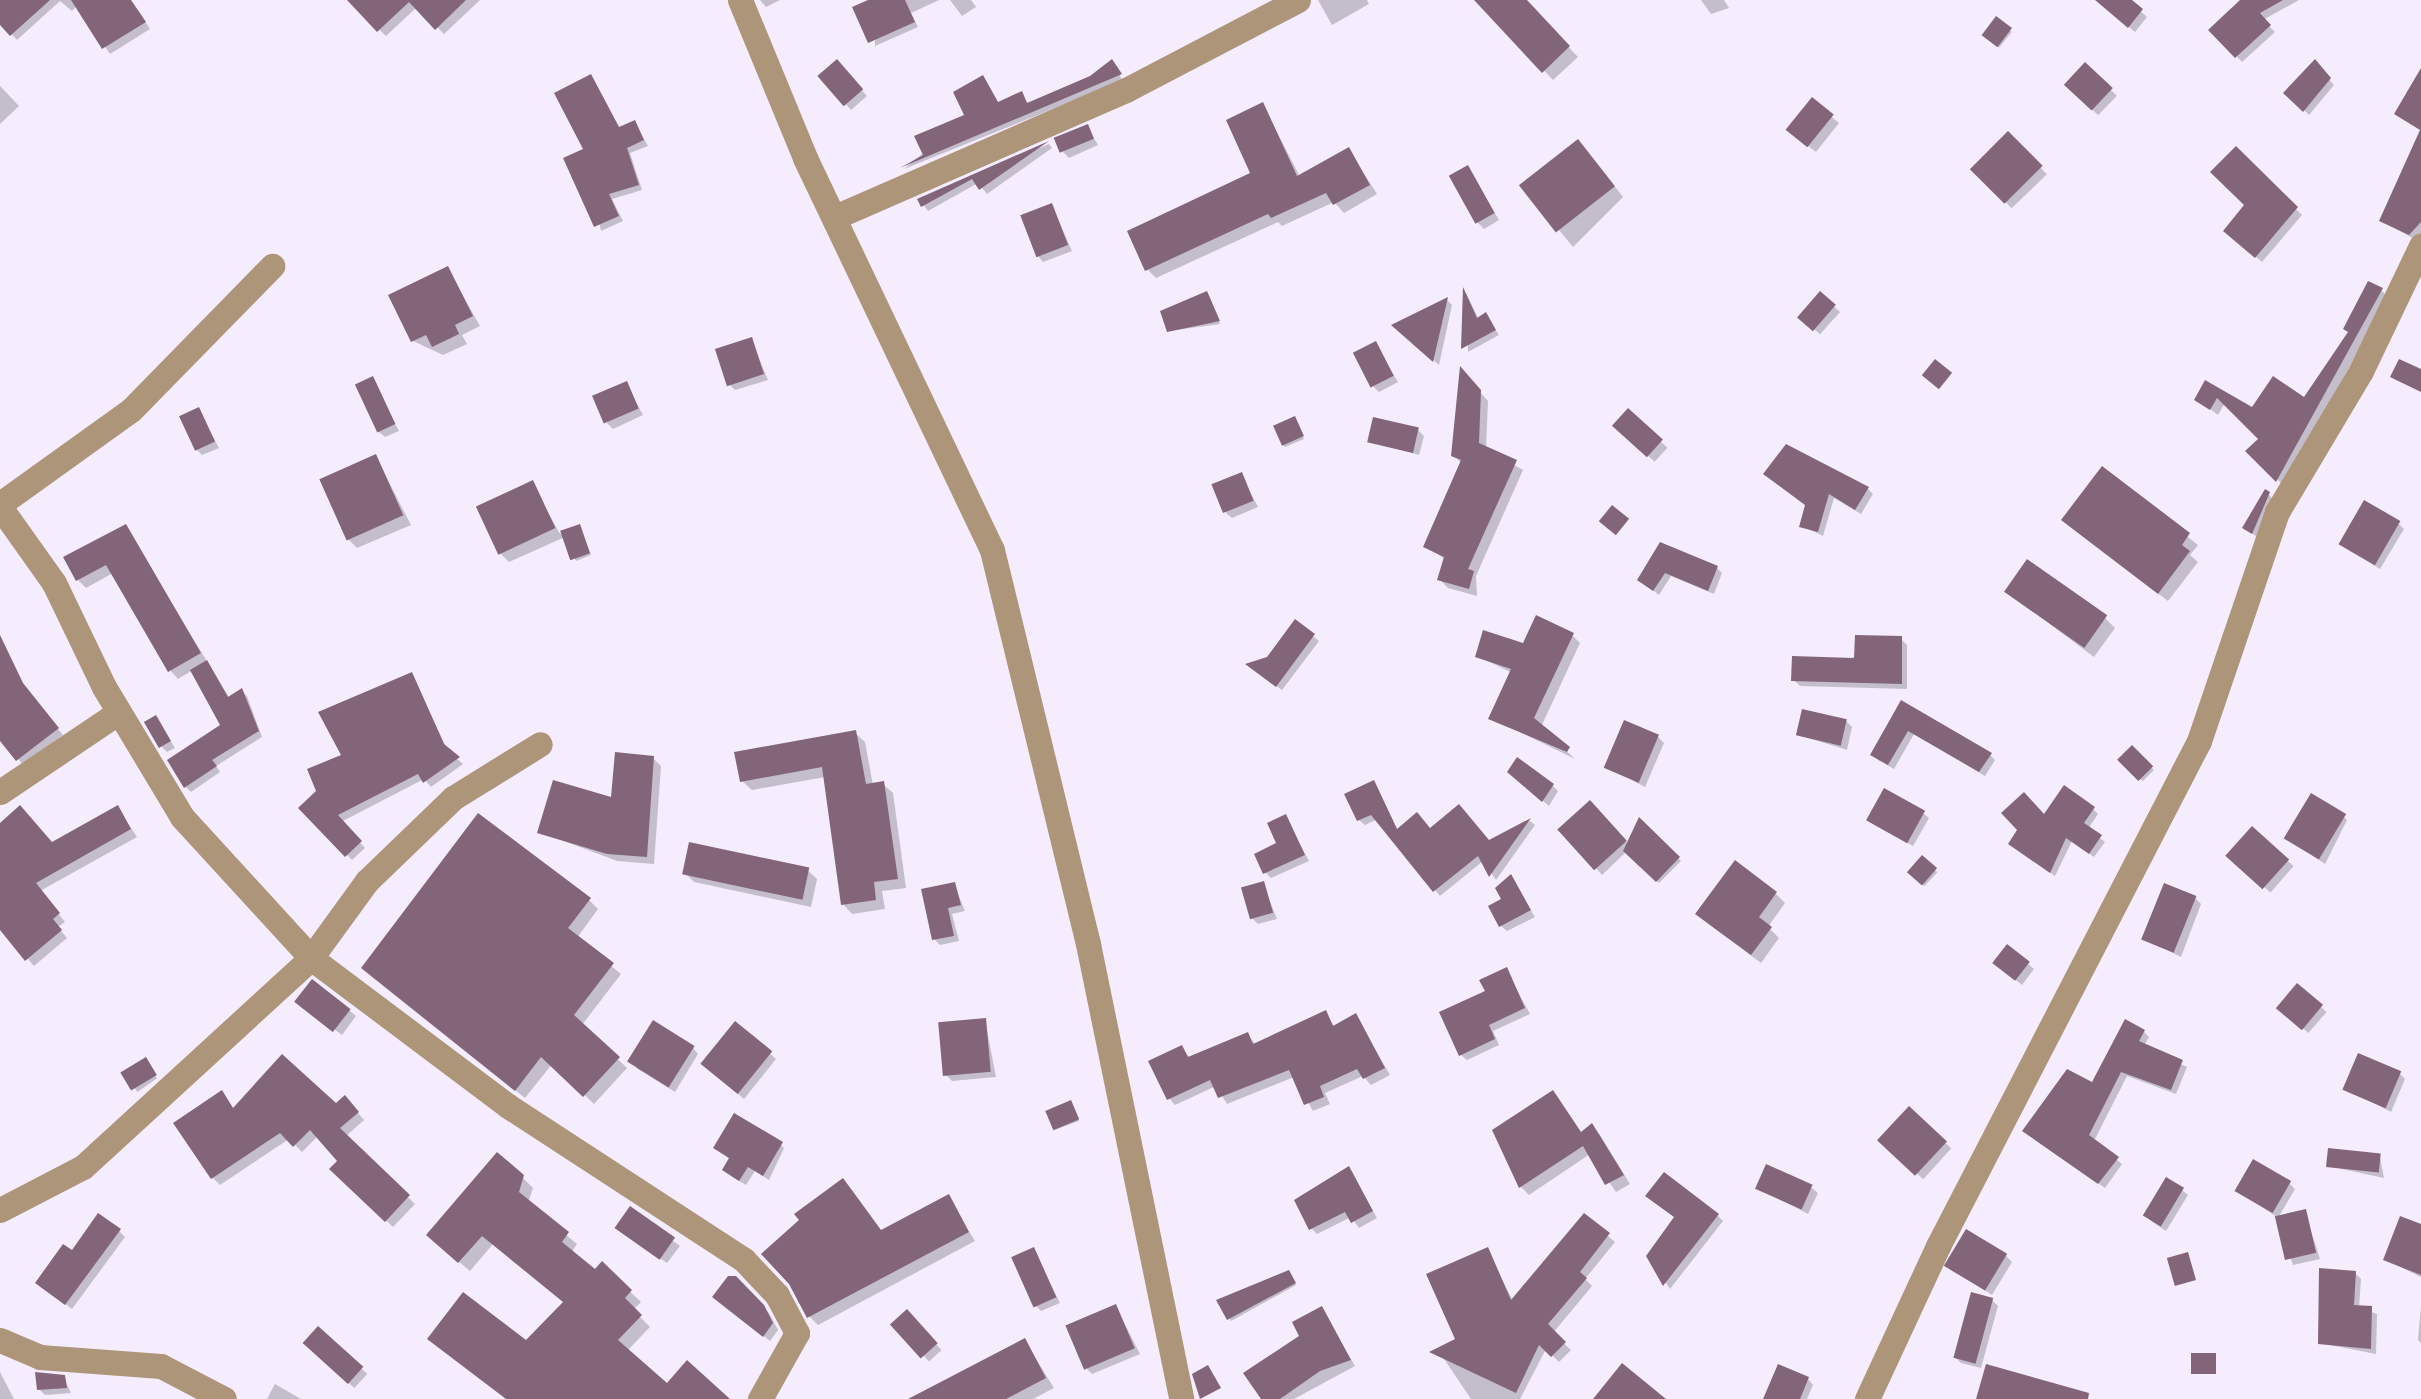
<!DOCTYPE html>
<style>
body{margin:0}
#map{position:relative;width:2421px;height:1399px;overflow:hidden;background:#f5edfe;font-family:Jost,sans-serif}
div>[style]{position:absolute}
.shadow>*{inset:0;background:#0003;transform-origin:0 0}
.building>*{inset:0;background:#826578;transform-origin:0 0}
.minor>*{height:25px;margin:-12.5px;padding:0 12.5px;transform-origin:12.5px;border-radius:12.5px;background:#ad957a}
span{translate:-50% -50%;white-space:nowrap;text-align:center;line-height:1.15;-webkit-text-stroke:10px #fff;paint-order:stroke}
</style>
<div id="map">
<div class="shadow">
<i style="clip-path:polygon(0 0,82px 0,72px 11px,60px 1px,17px 40px,0 21px)"></i>
<i style="clip-path:polygon(123px 0,133px 3px,150px 29px,110px 54px,88px 22px)"></i>
<i style="clip-path:polygon(349px 0,480px 0,444px 34px,417px 7px,386px 36px)"></i>
<i style="clip-path:polygon(760px 0,780px 0,766px 7px)"></i>
<i style="clip-path:polygon(874px 0,939px 0,911px 13px,918px 27px,875px 46px)"></i>
<i style="clip-path:polygon(950px 0,971px 0,976px 7px,962px 16px)"></i>
<i style="clip-path:polygon(1318px 0,1367px 0,1369px 4px,1332px 25px)"></i>
<i style="clip-path:polygon(1478px 0,1524px 0,1578px 57px,1553px 80px)"></i>
<i style="clip-path:polygon(1701px 0,1724px 0,1729px 8px,1711px 14px)"></i>
<i style="clip-path:polygon(2097px 0,2128px 0,2147px 17px,2135px 32px)"></i>
<i style="clip-path:polygon(2243px 0,2299px 0,2263px 20px,2275px 32px,2242px 62px,2212px 30px)"></i>
<i style="left:1997px;top:20px;width:19px;height:20px;rotate:39deg"></i>
<i style="clip-path:polygon(2315px 63px,2334px 85px,2309px 115px,2287px 93px)"></i>
<i style="left:2086px;top:66px;width:43px;height:27px;rotate:44deg"></i>
<i style="clip-path:polygon(1117px 67px,1122px 81px,904px 169px,968px 116px,983px 78px,999px 104px,1021px 94px,1029px 105px)"></i>
<i style="clip-path:polygon(842px 68px,867px 96px,851px 110px,821px 76px)"></i>
<i style="clip-path:polygon(591px 77px,620px 129px,635px 123px,648px 146px,630px 153px,642px 190px,612px 199px,623px 221px,601px 231px,586px 150px)"></i>
<i style="clip-path:polygon(0 86px,19px 106px,0 124px)"></i>
<i style="clip-path:polygon(1812px 101px,1839px 123px,1816px 152px,1795px 136px)"></i>
<i style="clip-path:polygon(1263px 105px,1300px 177px,1349px 150px,1377px 194px,1344px 213px,1334px 202px,1282px 226px,1278px 222px,1156px 278px,1147px 269px,1253px 175px)"></i>
<i style="clip-path:polygon(1087px 127px,1098px 145px,1069px 158px,1063px 152px)"></i>
<i style="left:2008px;top:134px;width:56px;height:49px;rotate:46deg"></i>
<i style="clip-path:polygon(2421px 135px,2421px 237px,2416px 240px,2382px 221px)"></i>
<i style="clip-path:polygon(1049px 144px,1052px 148px,987px 194px,978px 183px,928px 211px,920px 200px)"></i>
<i style="clip-path:polygon(2236px 150px,2302px 215px,2262px 262px,2232px 236px,2247px 205px)"></i>
<i style="clip-path:polygon(1587px 151px,1623px 197px,1573px 247px,1523px 186px)"></i>
<i style="clip-path:polygon(1468px 168px,1499px 220px,1484px 229px,1478px 223px)"></i>
<i style="clip-path:polygon(1052px 206px,1072px 251px,1043px 262px,1038px 256px)"></i>
<i style="clip-path:polygon(448px 269px,480px 326px,462px 335px,467px 344px,443px 355px,413px 341px)"></i>
<i style="clip-path:polygon(2381px 290px,2388px 297px,2284px 486px,2249px 451px,2261px 439px,2225px 403px,2218px 415px,2197px 399px,2206px 383px,2253px 410px,2304px 400px)"></i>
<i style="clip-path:polygon(1466px 293px,1479px 320px,1486px 316px,1499px 335px,1468px 352px)"></i>
<i style="left:1820px;top:294px;width:27px;height:30px;rotate:42deg"></i>
<i style="clip-path:polygon(1209px 296px,1220px 324px,1169px 331px)"></i>
<i style="clip-path:polygon(1447px 300px,1452px 305px,1439px 365px,1395px 325px)"></i>
<i style="clip-path:polygon(751px 340px,768px 380px,735px 390px,730px 385px)"></i>
<i style="clip-path:polygon(1375px 344px,1398px 382px,1379px 392px,1373px 386px)"></i>
<i style="clip-path:polygon(1462px 372px,1488px 401px,1486px 449px,1523px 470px,1476px 576px,1477px 596px,1448px 588px,1440px 580px,1446px 560px,1426px 546px,1462px 464px,1454px 455px)"></i>
<i style="clip-path:polygon(372px 379px,399px 431px,385px 437px,379px 432px)"></i>
<i style="clip-path:polygon(626px 384px,643px 415px,613px 429px,607px 423px)"></i>
<i style="clip-path:polygon(198px 410px,219px 448px,202px 455px,196px 449px)"></i>
<i style="left:1628px;top:411px;width:54px;height:19px;rotate:43deg"></i>
<i style="clip-path:polygon(1297px 422px,1304px 439px,1285px 447px,1283px 445px)"></i>
<i style="clip-path:polygon(1418px 430px,1424px 436px,1419px 455px,1371px 442px)"></i>
<i style="clip-path:polygon(376px 457px,411px 525px,357px 548px,348px 539px)"></i>
<i style="clip-path:polygon(2102px 469px,2198px 545px,2190px 555px,2198px 562px,2168px 601px,2073px 529px)"></i>
<i style="clip-path:polygon(1241px 475px,1258px 507px,1232px 518px,1226px 513px)"></i>
<i style="clip-path:polygon(1772px 479px,1868px 489px,1873px 494px,1861px 514px,1834px 498px,1823px 536px,1802px 526px,1807px 506px)"></i>
<i style="clip-path:polygon(532px 483px,560px 534px,579px 527px,591px 555px,576px 561px,565px 537px,509px 562px,500px 553px)"></i>
<i style="clip-path:polygon(2268px 494px,2274px 500px,2259px 538px,2251px 533px)"></i>
<i style="clip-path:polygon(2398px 523px,2404px 529px,2380px 569px,2347px 549px)"></i>
<i style="clip-path:polygon(125px 527px,230px 699px,242px 691px,247px 696px,262px 737px,216px 766px,220px 772px,191px 792px,186px 787px,223px 725px,193px 670px,178px 679px,170px 670px,113px 573px,86px 588px,78px 580px)"></i>
<i style="clip-path:polygon(1661px 545px,1717px 568px,1722px 573px,1714px 594px,1671px 576px,1659px 595px,1646px 585px)"></i>
<i style="clip-path:polygon(2007px 592px,2105px 618px,2115px 628px,2094px 657px)"></i>
<i style="clip-path:polygon(1572px 635px,1580px 643px,1541px 727px,1575px 759px,1491px 718px,1512px 673px,1478px 656px)"></i>
<i style="clip-path:polygon(1313px 636px,1319px 641px,1282px 690px,1253px 669px)"></i>
<i style="clip-path:polygon(1901px 639px,1907px 645px,1907px 689px,1800px 686px,1794px 680px)"></i>
<i style="clip-path:polygon(412px 675px,448px 751px,463px 764px,431px 787px,424px 779px,341px 822px,365px 848px,352px 860px,302px 808px)"></i>
<i style="clip-path:polygon(38px 704px,63px 735px,24px 766px,0 737px,0 725px)"></i>
<i style="clip-path:polygon(1902px 704px,1990px 755px,1995px 760px,1985px 776px,1914px 734px,1894px 769px,1878px 760px,1873px 755px)"></i>
<i style="clip-path:polygon(156px 718px,175px 748px,167px 752px,161px 746px)"></i>
<i style="clip-path:polygon(1846px 721px,1852px 727px,1847px 750px,1799px 735px)"></i>
<i style="clip-path:polygon(855px 733px,865px 742px,873px 785px,883px 784px,893px 793px,906px 888px,882px 891px,885px 909px,852px 914px,843px 904px,825px 777px,752px 790px,742px 781px)"></i>
<i style="clip-path:polygon(1658px 737px,1664px 743px,1645px 787px,1607px 767px)"></i>
<i style="left:2132px;top:748px;width:31px;height:16px;rotate:45deg"></i>
<i style="clip-path:polygon(653px 758px,661px 766px,654px 864px,617px 861px,540px 832px,614px 800px)"></i>
<i style="clip-path:polygon(1516px 778px,1553px 786px,1558px 791px,1549px 806px)"></i>
<i style="clip-path:polygon(1374px 783px,1398px 831px,1489px 843px,1530px 821px,1535px 825px,1496px 880px,1483px 861px,1440px 896px,1378px 819px,1365px 825px,1359px 820px)"></i>
<i style="clip-path:polygon(1590px 803px,1629px 845px,1640px 821px,1681px 861px,1659px 883px,1627px 851px,1602px 875px,1563px 831px)"></i>
<i style="clip-path:polygon(118px 808px,137px 837px,40px 891px,65px 922px,58px 927px,67px 938px,34px 966px,0 926px,0 826px,52px 844px)"></i>
<i style="clip-path:polygon(2093px 809px,2098px 814px,2088px 829px,2105px 842px,2094px 857px,2072px 841px,2055px 876px,2016px 848px,2020px 830px,2045px 817px)"></i>
<i style="clip-path:polygon(1923px 813px,1929px 818px,1913px 846px,1875px 825px)"></i>
<i style="clip-path:polygon(2341px 814px,2347px 820px,2325px 864px,2288px 839px)"></i>
<i style="clip-path:polygon(1285px 817px,1309px 861px,1271px 878px,1266px 873px)"></i>
<i style="left:2252px;top:830px;width:55px;height:35px;rotate:41deg"></i>
<i style="left:1922px;top:858px;width:21px;height:19px;rotate:43deg"></i>
<i style="clip-path:polygon(807px 870px,817px 879px,811px 907px,694px 882px,685px 873px)"></i>
<i style="clip-path:polygon(1511px 878px,1535px 917px,1507px 931px,1501px 926px)"></i>
<i style="clip-path:polygon(954px 884px,965px 911px,952px 914px,959px 941px,940px 945px,934px 939px)"></i>
<i style="clip-path:polygon(1263px 884px,1277px 919px,1258px 924px,1252px 918px)"></i>
<i style="clip-path:polygon(1776px 894px,1785px 903px,1768px 927px,1779px 938px,1761px 963px,1707px 923px)"></i>
<i style="clip-path:polygon(2195px 898px,2201px 904px,2181px 957px,2145px 939px)"></i>
<i style="clip-path:polygon(589px 900px,598px 909px,577px 938px,621px 974px,582px 1025px,627px 1068px,594px 1104px,552px 1064px,525px 1098px,374px 976px)"></i>
<i style="clip-path:polygon(2028px 964px,2034px 969px,2022px 985px,2001px 968px)"></i>
<i style="clip-path:polygon(1506px 970px,1530px 1014px,1493px 1031px,1499px 1045px,1467px 1060px,1461px 1055px,1488px 993px)"></i>
<i style="left:2298px;top:987px;width:38px;height:28px;rotate:41deg"></i>
<i style="clip-path:polygon(300px 1004px,350px 1011px,356px 1016px,342px 1035px)"></i>
<i style="clip-path:polygon(1325px 1013px,1335px 1027px,1356px 1016px,1390px 1075px,1371px 1085px,1363px 1076px,1325px 1093px,1330px 1104px,1313px 1111px,1294px 1077px,1227px 1104px,1216px 1086px,1175px 1105px,1169px 1098px,1182px 1048px,1190px 1058px,1248px 1035px,1256px 1045px)"></i>
<i style="clip-path:polygon(985px 1020px,996px 1077px,952px 1081px,946px 1075px)"></i>
<i style="clip-path:polygon(735px 1024px,776px 1059px,744px 1099px,709px 1070px)"></i>
<i style="clip-path:polygon(2144px 1032px,2149px 1037px,2144px 1046px,2187px 1067px,2176px 1094px,2127px 1076px,2094px 1141px,2122px 1164px,2105px 1188px,2031px 1136px,2093px 1086px)"></i>
<i style="clip-path:polygon(693px 1048px,698px 1054px,675px 1092px,636px 1068px)"></i>
<i style="left:145px;top:1061px;width:21px;height:24px;rotate:55deg"></i>
<i style="clip-path:polygon(2399px 1073px,2405px 1079px,2391px 1112px,2346px 1089px)"></i>
<i style="clip-path:polygon(1553px 1093px,1582px 1134px,1592px 1127px,1600px 1135px,1630px 1184px,1616px 1192px,1590px 1154px,1529px 1195px,1521px 1187px)"></i>
<i style="clip-path:polygon(222px 1094px,235px 1110px,352px 1106px,364px 1120px,345px 1137px,415px 1204px,393px 1227px,332px 1169px,340px 1161px,318px 1136px,302px 1152px,289px 1139px,220px 1185px,213px 1178px)"></i>
<i style="clip-path:polygon(1072px 1105px,1079px 1121px,1057px 1129px,1055px 1126px)"></i>
<i style="left:1909px;top:1110px;width:57px;height:42px;rotate:42deg"></i>
<i style="clip-path:polygon(778px 1142px,784px 1148px,769px 1180px,755px 1171px,746px 1185px,731px 1176px,731px 1160px,716px 1148px)"></i>
<i style="clip-path:polygon(2380px 1157px,2384px 1178px,2328px 1166px)"></i>
<i style="clip-path:polygon(1349px 1169px,1377px 1218px,1359px 1228px,1351px 1217px,1317px 1234px,1311px 1228px)"></i>
<i style="clip-path:polygon(522px 1177px,533px 1188px,528px 1203px,577px 1244px,571px 1253px,595px 1272px,602px 1265px,641px 1302px,633px 1310px,650px 1327px,627px 1351px,667px 1387px,725px 1399px,506px 1399px,526px 1344px,566px 1303px,493px 1244px,470px 1271px,439px 1245px)"></i>
<i style="clip-path:polygon(2289px 1183px,2295px 1189px,2278px 1218px,2305px 1212px,2320px 1259px,2293px 1265px,2277px 1217px,2237px 1191px)"></i>
<i style="clip-path:polygon(1758px 1188px,1812px 1188px,1818px 1193px,1808px 1214px)"></i>
<i style="clip-path:polygon(851px 1189px,882px 1232px,948px 1197px,975px 1241px,818px 1325px,809px 1316px)"></i>
<i style="clip-path:polygon(2182px 1190px,2188px 1195px,2166px 1231px,2151px 1221px)"></i>
<i style="clip-path:polygon(631px 1210px,680px 1246px,667px 1263px,624px 1233px)"></i>
<i style="clip-path:polygon(1717px 1215px,1723px 1221px,1670px 1289px,1649px 1256px)"></i>
<i style="clip-path:polygon(1584px 1216px,1615px 1242px,1585px 1279px,1592px 1286px,1553px 1333px,1571px 1350px,1559px 1362px,1546px 1349px,1520px 1399px,1471px 1399px,1438px 1350px,1458px 1340px,1487px 1250px,1513px 1301px)"></i>
<i style="clip-path:polygon(2421px 1227px,2421px 1277px,2386px 1260px)"></i>
<i style="clip-path:polygon(119px 1231px,125px 1237px,72px 1309px,44px 1288px,72px 1254px)"></i>
<i style="clip-path:polygon(1034px 1250px,1060px 1303px,1041px 1311px,1035px 1305px)"></i>
<i style="clip-path:polygon(2006px 1256px,2012px 1262px,1992px 1295px,1949px 1267px)"></i>
<i style="clip-path:polygon(2355px 1273px,2361px 1279px,2359px 1308px,2377px 1314px,2376px 1354px,2320px 1343px)"></i>
<i style="clip-path:polygon(1291px 1275px,1296px 1285px,1231px 1321px,1220px 1301px)"></i>
<i style="clip-path:polygon(735px 1278px,769px 1313px,778px 1330px,770px 1341px,721px 1302px)"></i>
<i style="clip-path:polygon(1992px 1300px,1998px 1306px,1981px 1368px,1961px 1363px,1955px 1357px)"></i>
<i style="clip-path:polygon(1116px 1307px,1140px 1354px,1092px 1374px,1087px 1369px)"></i>
<i style="clip-path:polygon(2421px 1307px,2421px 1343px,2418px 1340px)"></i>
<i style="clip-path:polygon(1322px 1309px,1355px 1366px,1294px 1399px,1264px 1399px)"></i>
<i style="left:906px;top:1312px;width:52px;height:17px;rotate:47deg"></i>
<i style="left:319px;top:1329px;width:66px;height:19px;rotate:43deg"></i>
<i style="clip-path:polygon(1025px 1341px,1054px 1388px,1033px 1399px,938px 1399px)"></i>
<i style="clip-path:polygon(0 1372px,14px 1399px,0 1399px)"></i>
<i style="clip-path:polygon(64px 1378px,71px 1393px,45px 1395px,39px 1389px)"></i>
<i style="clip-path:polygon(1808px 1379px,1813px 1385px,1807px 1399px,1771px 1399px)"></i>
<i style="clip-path:polygon(275px 1384px,301px 1399px,267px 1399px)"></i>
</div>
<div class="building">
<i style="clip-path:polygon(0 0,50px 0,10px 36px,0 25px)"></i>
<i style="clip-path:polygon(71px 0,131px 0,146px 22px,102px 49px)"></i>
<i style="clip-path:polygon(347px 0,466px 0,435px 30px,409px 2px,377px 32px)"></i>
<i style="clip-path:polygon(868px 0,905px 0,915px 22px,868px 43px,852px 7px)"></i>
<i style="clip-path:polygon(1474px 0,1527px 0,1570px 46px,1542px 73px)"></i>
<i style="clip-path:polygon(2095px 0,2132px 0,2143px 9px,2128px 28px)"></i>
<i style="clip-path:polygon(2240px 0,2283px 0,2260px 13px,2271px 25px,2235px 58px,2208px 30px)"></i>
<i style="left:1996px;top:16px;width:20px;height:24px;rotate:37deg"></i>
<i style="left:837px;top:59px;width:40px;height:26px;rotate:49deg"></i>
<i style="clip-path:polygon(1112px 59px,1122px 74px,900px 168px,923px 155px,914px 136px,964px 115px,953px 92px,983px 75px,998px 102px,1022px 91px,1027px 103px,1090px 76px)"></i>
<i style="clip-path:polygon(2315px 59px,2331px 78px,2303px 112px,2283px 93px)"></i>
<i style="left:2085px;top:62px;width:38px;height:31px;rotate:43deg"></i>
<i style="clip-path:polygon(2421px 68px,2421px 222px,2409px 235px,2379px 221px,2420px 130px,2394px 114px)"></i>
<i style="clip-path:polygon(591px 74px,619px 127px,635px 120px,644px 140px,627px 148px,639px 185px,609px 194px,619px 216px,594px 227px,563px 158px,583px 149px,554px 93px)"></i>
<i style="left:1812px;top:97px;width:28px;height:42px;rotate:39deg"></i>
<i style="clip-path:polygon(1263px 102px,1297px 176px,1349px 147px,1370px 185px,1333px 205px,1326px 193px,1271px 218px,1268px 214px,1145px 271px,1127px 231px,1250px 173px,1226px 120px)"></i>
<i style="left:1088px;top:124px;width:16px;height:37px;rotate:68deg"></i>
<i style="left:2008px;top:131px;width:49px;height:54px;rotate:45deg"></i>
<i style="left:1578px;top:139px;width:60px;height:75px;rotate:52deg"></i>
<i style="clip-path:polygon(1049px 141px,979px 190px,972px 179px,921px 207px,917px 199px)"></i>
<i style="clip-path:polygon(2236px 146px,2298px 207px,2255px 258px,2223px 231px,2244px 205px,2210px 172px)"></i>
<i style="left:1468px;top:165px;width:55px;height:22px;rotate:61deg"></i>
<i style="left:1052px;top:203px;width:45px;height:34px;rotate:69deg"></i>
<i style="clip-path:polygon(448px 266px,473px 316px,455px 325px,459px 334px,432px 347px,426px 335px,411px 342px,388px 295px)"></i>
<i style="clip-path:polygon(2368px 281px,2383px 288px,2276px 482px,2245px 451px,2258px 439px,2217px 398px,2210px 410px,2194px 400px,2205px 380px,2252px 407px,2273px 376px,2304px 397px,2348px 332px,2343px 329px)"></i>
<i style="clip-path:polygon(1463px 287px,1477px 318px,1486px 312px,1496px 330px,1461px 349px)"></i>
<i style="clip-path:polygon(1207px 291px,1220px 321px,1167px 332px,1160px 311px)"></i>
<i style="left:1820px;top:291px;width:21px;height:35px;rotate:41deg"></i>
<i style="clip-path:polygon(1448px 297px,1433px 362px,1391px 325px)"></i>
<i style="left:752px;top:337px;width:39px;height:39px;rotate:72deg"></i>
<i style="left:1376px;top:341px;width:39px;height:26px;rotate:63deg"></i>
<i style="left:1935px;top:359px;width:22px;height:21px;rotate:39deg"></i>
<i style="clip-path:polygon(2399px 359px,2421px 369px,2421px 392px,2390px 377px)"></i>
<i style="clip-path:polygon(1460px 366px,1481px 390px,1479px 443px,1517px 460px,1468px 569px,1474px 571px,1469px 589px,1437px 580px,1444px 557px,1423px 547px,1461px 460px,1451px 456px)"></i>
<i style="left:373px;top:376px;width:53px;height:20px;rotate:65deg"></i>
<i style="left:627px;top:381px;width:30px;height:38px;rotate:67deg"></i>
<i style="left:199px;top:407px;width:38px;height:22px;rotate:65deg"></i>
<i style="left:1628px;top:408px;width:47px;height:24px;rotate:42deg"></i>
<i style="left:1295px;top:416px;width:22px;height:24px;rotate:66deg"></i>
<i style="left:1373px;top:417px;width:47px;height:26px;rotate:13deg"></i>
<i style="clip-path:polygon(1786px 444px,1869px 487px,1855px 510px,1829px 494px,1818px 532px,1799px 527px,1805px 505px,1763px 474px)"></i>
<i style="left:376px;top:454px;width:67px;height:62px;rotate:66deg"></i>
<i style="clip-path:polygon(2102px 466px,2190px 533px,2182px 545px,2190px 551px,2158px 594px,2061px 520px)"></i>
<i style="left:1242px;top:472px;width:31px;height:33px;rotate:68deg"></i>
<i style="left:533px;top:480px;width:53px;height:63px;rotate:65deg"></i>
<i style="clip-path:polygon(2265px 489px,2270px 492px,2252px 534px,2242px 528px)"></i>
<i style="left:2364px;top:500px;width:42px;height:51px;rotate:30deg"></i>
<i style="left:1612px;top:505px;width:22px;height:21px;rotate:39deg"></i>
<i style="clip-path:polygon(126px 524px,201px 653px,168px 672px,106px 565px,76px 581px,63px 557px)"></i>
<i style="left:580px;top:524px;width:31px;height:21px;rotate:71deg"></i>
<i style="clip-path:polygon(1660px 542px,1718px 566px,1708px 591px,1665px 573px,1653px 591px,1637px 580px)"></i>
<i style="left:2027px;top:559px;width:98px;height:40px;rotate:35deg"></i>
<i style="clip-path:polygon(1536px 615px,1574px 633px,1534px 718px,1570px 747px,1567px 752px,1488px 719px,1511px 669px,1475px 657px,1483px 630px,1523px 643px)"></i>
<i style="clip-path:polygon(1295px 619px,1315px 634px,1276px 687px,1245px 664px,1267px 657px)"></i>
<i style="clip-path:polygon(0 635px,23px 683px,59px 728px,16px 761px,0 741px)"></i>
<i style="clip-path:polygon(1855px 635px,1902px 636px,1902px 684px,1791px 681px,1792px 656px,1854px 658px)"></i>
<i style="clip-path:polygon(207px 660px,228px 697px,242px 688px,259px 731px,212px 760px,217px 766px,184px 788px,167px 760px,220px 725px,190px 670px)"></i>
<i style="clip-path:polygon(412px 672px,444px 744px,460px 757px,423px 783px,418px 774px,338px 815px,362px 841px,345px 857px,298px 808px,316px 791px,307px 769px,341px 755px,318px 712px)"></i>
<i style="clip-path:polygon(1901px 700px,1992px 753px,1979px 772px,1908px 731px,1888px 765px,1870px 755px)"></i>
<i style="left:1802px;top:709px;width:46px;height:27px;rotate:13deg"></i>
<i style="left:156px;top:715px;width:30px;height:14px;rotate:60deg"></i>
<i style="left:1624px;top:720px;width:38px;height:52px;rotate:23deg"></i>
<i style="clip-path:polygon(856px 730px,866px 784px,884px 781px,898px 879px,874px 882px,876px 900px,841px 905px,822px 767px,740px 782px,734px 752px)"></i>
<i style="left:2132px;top:745px;width:30px;height:21px;rotate:45deg"></i>
<i style="clip-path:polygon(615px 752px,654px 756px,647px 857px,607px 854px,537px 833px,553px 780px,611px 797px)"></i>
<i style="clip-path:polygon(1517px 757px,1554px 784px,1542px 802px,1507px 772px)"></i>
<i style="clip-path:polygon(1374px 780px,1397px 829px,1417px 812px,1430px 828px,1459px 804px,1489px 840px,1531px 818px,1489px 877px,1478px 856px,1433px 892px,1371px 815px,1357px 821px,1344px 794px)"></i>
<i style="clip-path:polygon(2064px 785px,2095px 807px,2084px 823px,2102px 835px,2089px 854px,2066px 838px,2050px 873px,2008px 844px,2017px 830px,2001px 813px,2024px 792px,2044px 814px)"></i>
<i style="left:1884px;top:788px;width:47px;height:37px;rotate:29deg"></i>
<i style="left:2311px;top:793px;width:41px;height:53px;rotate:31deg"></i>
<i style="left:1590px;top:800px;width:55px;height:44px;rotate:48deg"></i>
<i style="clip-path:polygon(20px 805px,52px 842px,118px 805px,131px 829px,36px 883px,60px 913px,53px 919px,62px 930px,25px 961px,0 930px,0 823px)"></i>
<i style="clip-path:polygon(478px 813px,591px 898px,568px 928px,614px 963px,574px 1015px,620px 1057px,583px 1097px,541px 1057px,515px 1091px,361px 968px)"></i>
<i style="clip-path:polygon(1286px 814px,1305px 855px,1263px 874px,1254px 854px,1276px 843px,1267px 823px)"></i>
<i style="clip-path:polygon(1639px 817px,1680px 857px,1656px 882px,1623px 851px)"></i>
<i style="left:2252px;top:826px;width:50px;height:40px;rotate:42deg"></i>
<i style="left:689px;top:842px;width:123px;height:33px;rotate:12deg"></i>
<i style="left:1922px;top:855px;width:20px;height:23px;rotate:41deg"></i>
<i style="clip-path:polygon(1735px 860px,1777px 892px,1759px 917px,1772px 927px,1751px 955px,1695px 914px)"></i>
<i style="clip-path:polygon(1511px 874px,1531px 910px,1499px 927px,1488px 906px,1501px 899px,1495px 888px)"></i>
<i style="left:1264px;top:881px;width:33px;height:24px;rotate:74deg"></i>
<i style="clip-path:polygon(955px 882px,961px 905px,948px 908px,954px 936px,932px 940px,921px 889px)"></i>
<i style="left:2164px;top:883px;width:35px;height:61px;rotate:22deg"></i>
<i style="left:2007px;top:944px;width:29px;height:24px;rotate:38deg"></i>
<i style="clip-path:polygon(1507px 967px,1525px 1008px,1489px 1025px,1495px 1039px,1459px 1056px,1439px 1012px,1485px 991px,1479px 980px)"></i>
<i style="left:312px;top:979px;width:49px;height:29px;rotate:38deg"></i>
<i style="left:2297px;top:983px;width:34px;height:33px;rotate:40deg"></i>
<i style="clip-path:polygon(1326px 1010px,1333px 1026px,1356px 1013px,1385px 1068px,1363px 1079px,1357px 1069px,1320px 1086px,1324px 1097px,1304px 1105px,1289px 1070px,1218px 1098px,1210px 1080px,1167px 1100px,1148px 1061px,1182px 1045px,1188px 1057px,1248px 1032px,1253px 1044px)"></i>
<i style="left:986px;top:1018px;width:54px;height:48px;rotate:85deg"></i>
<i style="clip-path:polygon(2125px 1019px,2145px 1030px,2139px 1041px,2183px 1060px,2171px 1090px,2121px 1072px,2089px 1135px,2119px 1157px,2098px 1184px,2022px 1131px,2067px 1069px,2092px 1082px)"></i>
<i style="left:653px;top:1020px;width:49px;height:49px;rotate:32deg"></i>
<i style="left:735px;top:1021px;width:48px;height:55px;rotate:39deg"></i>
<i style="left:2358px;top:1053px;width:47px;height:40px;rotate:23deg"></i>
<i style="clip-path:polygon(282px 1054px,336px 1103px,345px 1095px,359px 1112px,340px 1128px,410px 1195px,385px 1222px,329px 1169px,337px 1161px,310px 1130px,293px 1147px,280px 1133px,211px 1179px,173px 1123px,222px 1090px,233px 1108px)"></i>
<i style="left:146px;top:1057px;width:21px;height:30px;rotate:59deg"></i>
<i style="clip-path:polygon(1553px 1090px,1581px 1132px,1592px 1123px,1624px 1175px,1605px 1185px,1583px 1146px,1519px 1188px,1492px 1130px)"></i>
<i style="left:1071px;top:1100px;width:21px;height:28px;rotate:67deg"></i>
<i style="left:1909px;top:1106px;width:52px;height:47px;rotate:43deg"></i>
<i style="clip-path:polygon(734px 1113px,783px 1142px,763px 1176px,748px 1167px,739px 1181px,722px 1170px,729px 1158px,713px 1148px)"></i>
<i style="left:2328px;top:1148px;width:53px;height:19px;rotate:6deg"></i>
<i style="clip-path:polygon(497px 1152px,524px 1175px,519px 1192px,569px 1232px,562px 1242px,595px 1269px,602px 1261px,632px 1290px,625px 1298px,642px 1315px,618px 1340px,667px 1383px,687px 1360px,730px 1399px,506px 1399px,427px 1339px,463px 1292px,526px 1340px,563px 1302px,482px 1236px,458px 1263px,426px 1235px)"></i>
<i style="left:2253px;top:1159px;width:44px;height:37px;rotate:30deg"></i>
<i style="left:1766px;top:1164px;width:51px;height:27px;rotate:24deg"></i>
<i style="clip-path:polygon(1349px 1166px,1373px 1211px,1351px 1223px,1345px 1212px,1309px 1230px,1294px 1200px)"></i>
<i style="clip-path:polygon(1664px 1172px,1719px 1214px,1663px 1286px,1646px 1256px,1674px 1217px,1645px 1196px)"></i>
<i style="left:2166px;top:1177px;width:21px;height:45px;rotate:31deg"></i>
<i style="clip-path:polygon(843px 1178px,881px 1230px,949px 1194px,969px 1232px,807px 1318px,789px 1284px,761px 1254px,799px 1220px,794px 1214px)"></i>
<i style="left:630px;top:1206px;width:55px;height:27px;rotate:35deg"></i>
<i style="left:2306px;top:1209px;width:45px;height:32px;rotate:77deg"></i>
<i style="clip-path:polygon(98px 1213px,121px 1229px,65px 1305px,35px 1283px,63px 1244px,72px 1250px)"></i>
<i style="clip-path:polygon(1584px 1213px,1610px 1233px,1580px 1272px,1587px 1278px,1548px 1324px,1566px 1342px,1551px 1357px,1539px 1345px,1516px 1393px,1429px 1352px,1455px 1339px,1426px 1274px,1488px 1247px,1511px 1300px)"></i>
<i style="clip-path:polygon(2400px 1216px,2421px 1224px,2421px 1275px,2383px 1260px)"></i>
<i style="left:1966px;top:1229px;width:48px;height:43px;rotate:31deg"></i>
<i style="left:1034px;top:1247px;width:55px;height:25px;rotate:66deg"></i>
<i style="left:2188px;top:1252px;width:29px;height:22px;rotate:74deg"></i>
<i style="clip-path:polygon(2319px 1268px,2356px 1271px,2354px 1305px,2372px 1306px,2371px 1349px,2318px 1344px)"></i>
<i style="clip-path:polygon(1289px 1270px,1296px 1283px,1227px 1320px,1216px 1300px)"></i>
<i style="clip-path:polygon(728px 1276px,736px 1276px,764px 1305px,773px 1323px,763px 1337px,712px 1297px)"></i>
<i style="left:1971px;top:1292px;width:23px;height:68px;rotate:15deg"></i>
<i style="left:1116px;top:1304px;width:48px;height:55px;rotate:67deg"></i>
<i style="clip-path:polygon(1322px 1306px,1351px 1360px,1320px 1371px,1280px 1399px,1261px 1399px,1243px 1373px,1299px 1336px,1292px 1322px)"></i>
<i style="left:907px;top:1309px;width:46px;height:23px;rotate:48deg"></i>
<i style="left:318px;top:1326px;width:61px;height:23px;rotate:42deg"></i>
<i style="clip-path:polygon(1025px 1338px,1046px 1378px,1006px 1399px,908px 1399px)"></i>
<i style="left:2191px;top:1353px;width:25px;height:21px"></i>
<i style="clip-path:polygon(1622px 1363px,1666px 1399px,1593px 1399px)"></i>
<i style="clip-path:polygon(1778px 1364px,1809px 1377px,1800px 1399px,1763px 1399px)"></i>
<i style="clip-path:polygon(1986px 1364px,2089px 1393px,2088px 1399px,1976px 1399px)"></i>
<i style="clip-path:polygon(1208px 1365px,1221px 1388px,1200px 1399px,1192px 1374px)"></i>
<i style="clip-path:polygon(35px 1372px,65px 1375px,67px 1388px,37px 1390px)"></i>
</div>
<div class="minor">
<i style="left:740px;top:0;width:171px;rotate:67.6deg"></i>
<i style="left:805px;top:158px;width:434px;rotate:64.5deg"></i>
<i style="left:992px;top:550px;width:406px;rotate:76.3deg"></i>
<i style="left:1088px;top:944px;width:464px;rotate:78.4deg"></i>
<i style="left:835px;top:217px;width:318px;rotate:-23.6deg"></i>
<i style="left:1126px;top:90px;width:194px;rotate:-27.6deg"></i>
<i style="left:0;top:504px;width:161px;rotate:-35.7deg"></i>
<i style="left:131px;top:410px;width:202px;rotate:-45.6deg"></i>
<i style="left:0;top:507px;width:93px;rotate:54.6deg"></i>
<i style="left:54px;top:583px;width:115px;rotate:64.3deg"></i>
<i style="left:104px;top:687px;width:152px;rotate:59deg"></i>
<i style="left:182px;top:817px;width:191px;rotate:47.5deg"></i>
<i style="left:311px;top:958px;width:246px;rotate:36.9deg"></i>
<i style="left:508px;top:1106px;width:282px;rotate:33.1deg"></i>
<i style="left:744px;top:1260px;width:48px;rotate:46.7deg"></i>
<i style="left:777px;top:1295px;width:43px;rotate:62.2deg"></i>
<i style="left:797px;top:1333px;width:76px;rotate:119.3deg"></i>
<i style="left:0;top:792px;width:143px;rotate:-33.9deg"></i>
<i style="left:0;top:1210px;width:93px;rotate:-27.4deg"></i>
<i style="left:83px;top:1167px;width:309px;rotate:-42.5deg"></i>
<i style="left:311px;top:958px;width:95px;rotate:-54deg"></i>
<i style="left:367px;top:881px;width:120px;rotate:-44deg"></i>
<i style="left:453px;top:798px;width:102px;rotate:-31.8deg"></i>
<i style="left:0;top:1340px;width:43px;rotate:23deg"></i>
<i style="left:40px;top:1357px;width:121px;rotate:4.3deg"></i>
<i style="left:161px;top:1366px;width:71px;rotate:27.6deg"></i>
<i style="left:1867px;top:1399px;width:169px;rotate:-65.1deg"></i>
<i style="left:1938px;top:1246px;width:568px;rotate:-62.67deg"></i>
<i style="left:2199px;top:741px;width:242px;rotate:-71.2deg"></i>
<i style="left:2277px;top:512px;width:164px;rotate:-59.2deg"></i>
<i style="left:2361px;top:371px;width:139px;rotate:-64.4deg"></i>
</div>
</div>
